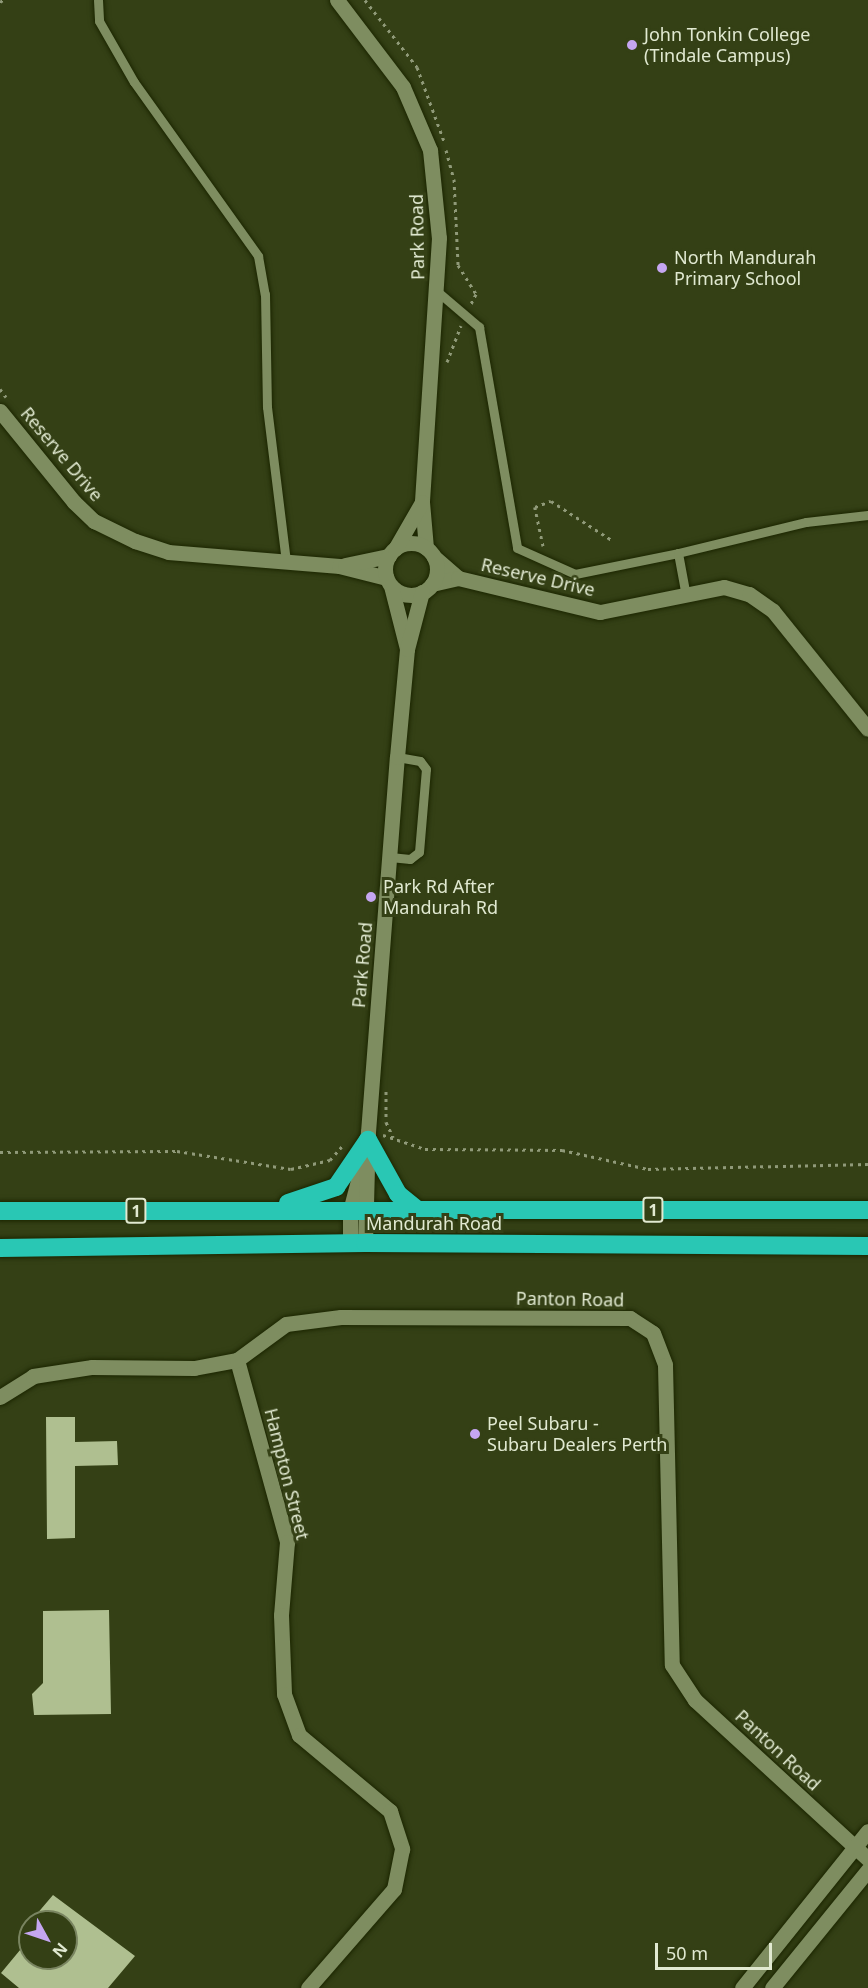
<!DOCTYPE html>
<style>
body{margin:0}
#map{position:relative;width:868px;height:1988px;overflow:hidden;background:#344015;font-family:"Noto Sans",sans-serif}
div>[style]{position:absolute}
.building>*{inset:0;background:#afbf90}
.path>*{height:3px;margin-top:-1.5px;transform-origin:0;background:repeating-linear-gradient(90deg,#909a79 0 3px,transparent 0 7.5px)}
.roads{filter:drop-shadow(0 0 2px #1c2600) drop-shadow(0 0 2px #1c2600)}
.lane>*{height:9px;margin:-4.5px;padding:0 4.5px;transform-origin:4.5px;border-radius:4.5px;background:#7e8d60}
.street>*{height:15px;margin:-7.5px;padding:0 7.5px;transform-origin:7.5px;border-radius:7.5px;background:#7e8d60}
.secondary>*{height:15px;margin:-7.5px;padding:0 7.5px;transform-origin:7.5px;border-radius:7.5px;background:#7e8d60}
.secondary>.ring{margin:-7.5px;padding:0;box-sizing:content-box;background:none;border:15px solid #7e8d60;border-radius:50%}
.highway>*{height:18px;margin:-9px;padding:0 9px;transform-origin:9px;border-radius:9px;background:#29c7b4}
.dots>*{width:16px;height:16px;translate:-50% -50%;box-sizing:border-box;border:3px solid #344015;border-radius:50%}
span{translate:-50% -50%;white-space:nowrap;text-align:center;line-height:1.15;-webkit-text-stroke:6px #344015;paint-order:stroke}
.shield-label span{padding:2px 4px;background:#344015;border:2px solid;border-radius:4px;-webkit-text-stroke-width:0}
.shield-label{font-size:16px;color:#e1e9d1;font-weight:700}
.poi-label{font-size:18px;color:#e1e9d1}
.left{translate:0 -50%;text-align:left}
.street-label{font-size:18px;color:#e1e9d1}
.north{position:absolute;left:18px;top:1910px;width:60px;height:60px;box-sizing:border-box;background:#344015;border:2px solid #798460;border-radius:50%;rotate:130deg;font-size:16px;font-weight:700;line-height:24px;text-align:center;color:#e1e9d1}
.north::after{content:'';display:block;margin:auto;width:21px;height:27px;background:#c5a6f1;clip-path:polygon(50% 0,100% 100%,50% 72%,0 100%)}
.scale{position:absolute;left:655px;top:1943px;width:117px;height:27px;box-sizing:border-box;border:3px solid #e1e9d1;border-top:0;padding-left:8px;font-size:18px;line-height:21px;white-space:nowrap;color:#e1e9d1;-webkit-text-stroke:4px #344015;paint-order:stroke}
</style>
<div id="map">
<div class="building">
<i style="clip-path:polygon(46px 1417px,75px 1417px,75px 1442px,117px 1441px,118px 1465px,75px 1466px,75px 1538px,47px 1539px)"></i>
<i style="clip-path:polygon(109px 1610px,111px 1714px,34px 1715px,32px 1694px,43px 1683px,43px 1611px)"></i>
<i style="clip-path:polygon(53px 1895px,135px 1956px,108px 1988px,19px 1988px,1px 1973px,30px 1938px,30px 1958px,66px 1958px,66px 1922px,30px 1922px)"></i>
</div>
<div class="path">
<i style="left:365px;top:0;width:85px;rotate:52.2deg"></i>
<i style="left:417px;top:67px;width:79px;rotate:70deg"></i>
<i style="left:0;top:2px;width:4px;rotate:-34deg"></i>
<i style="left:446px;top:150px;width:30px;rotate:75deg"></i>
<i style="left:454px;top:179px;width:86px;rotate:87.3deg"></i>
<i style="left:458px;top:265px;width:34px;rotate:58deg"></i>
<i style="left:476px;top:294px;width:11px;rotate:117deg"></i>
<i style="left:447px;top:362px;width:39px;rotate:-69deg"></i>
<i style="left:0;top:389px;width:10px;rotate:53deg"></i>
<i style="left:543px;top:546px;width:40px;rotate:-102deg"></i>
<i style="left:535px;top:507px;width:17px;rotate:-21deg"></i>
<i style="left:551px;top:501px;width:74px;rotate:32.8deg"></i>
<i style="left:386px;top:1091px;width:31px;rotate:90deg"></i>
<i style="left:386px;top:1122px;width:17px;rotate:65deg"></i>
<i style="left:383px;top:1135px;width:44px;rotate:18.4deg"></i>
<i style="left:425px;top:1149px;width:137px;rotate:0.4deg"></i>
<i style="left:562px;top:1150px;width:88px;rotate:12.5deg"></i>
<i style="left:648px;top:1169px;width:220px;rotate:-1.3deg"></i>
<i style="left:0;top:1152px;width:177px;rotate:-0.3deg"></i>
<i style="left:177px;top:1151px;width:115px;rotate:9deg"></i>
<i style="left:291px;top:1169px;width:40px;rotate:-13deg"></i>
<i style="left:330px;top:1160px;width:18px;rotate:-49deg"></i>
</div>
<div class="roads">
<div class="lane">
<i style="left:98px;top:0;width:21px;rotate:87deg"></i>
<i style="left:99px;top:21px;width:70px;rotate:60.2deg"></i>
<i style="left:134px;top:82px;width:214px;rotate:54.5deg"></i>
<i style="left:258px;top:256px;width:39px;rotate:80deg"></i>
<i style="left:265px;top:294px;width:113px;rotate:89deg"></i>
<i style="left:267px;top:407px;width:155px;rotate:83deg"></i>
<i style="left:438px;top:292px;width:54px;rotate:40.5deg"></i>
<i style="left:479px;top:327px;width:224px;rotate:80.2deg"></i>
<i style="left:517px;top:548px;width:64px;rotate:24.1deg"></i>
<i style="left:575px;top:574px;width:105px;rotate:-11.5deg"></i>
<i style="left:678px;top:553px;width:44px;rotate:79.5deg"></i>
<i style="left:678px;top:553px;width:132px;rotate:-13.6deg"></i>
<i style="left:806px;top:522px;width:62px;rotate:-6.4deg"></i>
<i style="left:390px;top:857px;width:20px;rotate:6deg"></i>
<i style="left:410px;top:859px;width:11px;rotate:-38deg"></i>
<i style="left:419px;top:852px;width:83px;rotate:-85.2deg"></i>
<i style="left:426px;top:769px;width:10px;rotate:-127deg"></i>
<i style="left:420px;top:761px;width:23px;rotate:-170deg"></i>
</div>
<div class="street">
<i style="left:0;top:411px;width:117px;rotate:50.9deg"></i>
<i style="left:74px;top:502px;width:28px;rotate:44deg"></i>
<i style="left:94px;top:521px;width:46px;rotate:26deg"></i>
<i style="left:135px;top:541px;width:35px;rotate:18deg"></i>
<i style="left:168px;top:552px;width:172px;rotate:4.7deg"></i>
<i style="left:339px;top:566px;width:49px;rotate:14deg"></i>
<i style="left:434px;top:557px;width:32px;rotate:41deg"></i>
<i style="left:345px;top:565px;width:45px;rotate:-11.6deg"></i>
<i style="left:432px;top:584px;width:27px;rotate:-13deg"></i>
<i style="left:458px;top:578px;width:146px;rotate:13.5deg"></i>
<i style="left:600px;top:612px;width:126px;rotate:-11.4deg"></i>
<i style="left:724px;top:587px;width:26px;rotate:16deg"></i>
<i style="left:749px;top:594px;width:29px;rotate:35deg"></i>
<i style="left:773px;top:611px;width:151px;rotate:51.2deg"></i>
<i style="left:237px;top:1360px;width:189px;rotate:74.6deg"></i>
<i style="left:287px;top:1542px;width:73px;rotate:94.7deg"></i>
<i style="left:281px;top:1615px;width:79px;rotate:87.8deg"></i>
<i style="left:284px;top:1694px;width:44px;rotate:69.9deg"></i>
<i style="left:299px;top:1735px;width:119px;rotate:39.9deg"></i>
<i style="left:390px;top:1811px;width:40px;rotate:72deg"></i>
<i style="left:402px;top:1849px;width:41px;rotate:101.3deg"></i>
<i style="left:394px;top:1889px;width:131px;rotate:131deg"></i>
<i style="left:0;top:1397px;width:39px;rotate:-32deg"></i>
<i style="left:33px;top:1376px;width:60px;rotate:-8.7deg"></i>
<i style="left:92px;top:1367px;width:102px;rotate:0.6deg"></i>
<i style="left:194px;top:1368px;width:44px;rotate:-10.5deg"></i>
<i style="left:237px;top:1360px;width:61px;rotate:-36.3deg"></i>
<i style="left:286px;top:1324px;width:55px;rotate:-7.3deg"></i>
<i style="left:341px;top:1317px;width:289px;rotate:0.2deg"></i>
<i style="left:630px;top:1318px;width:27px;rotate:33deg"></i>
<i style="left:653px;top:1333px;width:34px;rotate:69deg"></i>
<i style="left:665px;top:1365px;width:300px;rotate:88.7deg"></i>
<i style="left:672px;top:1665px;width:42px;rotate:56.7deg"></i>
<i style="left:695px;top:1700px;width:235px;rotate:42.6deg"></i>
</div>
<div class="secondary">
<i style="left:337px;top:0;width:109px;rotate:52.8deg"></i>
<i style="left:403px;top:87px;width:69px;rotate:66.8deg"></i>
<i style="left:430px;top:150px;width:88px;rotate:84.2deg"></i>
<i style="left:439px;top:238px;width:265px;rotate:93.7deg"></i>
<i style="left:422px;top:502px;width:46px;rotate:85deg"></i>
<i class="ring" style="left:385px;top:543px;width:37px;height:37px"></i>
<i style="left:395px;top:549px;width:54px;rotate:-60.1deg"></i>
<i style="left:391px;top:586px;width:65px;rotate:75.7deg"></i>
<i style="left:350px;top:1243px;width:32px;rotate:-90deg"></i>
<i style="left:350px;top:1211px;width:43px;rotate:-75.3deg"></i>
<i style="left:365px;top:1243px;width:111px;rotate:-88.5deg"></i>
<i style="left:368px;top:1132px;width:376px;rotate:-85.6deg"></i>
<i style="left:397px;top:757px;width:108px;rotate:-84.7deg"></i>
<i style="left:407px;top:649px;width:59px;rotate:-75.3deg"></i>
<i style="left:742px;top:1988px;width:201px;rotate:-51.3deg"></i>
<i style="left:772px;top:1988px;width:152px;rotate:-50.9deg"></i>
</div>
<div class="highway">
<i style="left:288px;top:1203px;width:51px;rotate:-18.4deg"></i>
<i style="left:336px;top:1187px;width:57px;rotate:-55.8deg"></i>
<i style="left:368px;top:1140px;width:62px;rotate:60.9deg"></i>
<i style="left:398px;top:1194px;width:27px;rotate:39deg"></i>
<i style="left:0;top:1211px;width:868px;rotate:-0.07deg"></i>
<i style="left:0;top:1248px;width:365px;rotate:-0.8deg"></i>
<i style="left:365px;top:1243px;width:503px;rotate:0.34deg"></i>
</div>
</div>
<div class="dots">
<i style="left:632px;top:45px;background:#c5a6f1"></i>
<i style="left:662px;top:268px;background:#c5a6f1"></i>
<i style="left:371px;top:897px;background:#c5a6f1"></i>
<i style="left:475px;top:1434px;background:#c5a6f1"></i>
</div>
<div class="shield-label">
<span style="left:653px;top:1210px">1</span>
<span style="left:136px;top:1211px">1</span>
</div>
<div class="poi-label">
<span class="left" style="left:644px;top:45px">John Tonkin College<br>(Tindale Campus)</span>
<span class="left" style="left:674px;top:268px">North Mandurah<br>Primary School</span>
<span class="left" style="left:383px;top:897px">Park Rd After<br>Mandurah Rd</span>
<span class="left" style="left:487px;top:1434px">Peel Subaru -<br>Subaru Dealers Perth</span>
</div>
<div class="street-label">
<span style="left:417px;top:237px;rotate:-91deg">Park Road</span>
<span style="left:62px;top:454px;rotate:50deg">Reserve Drive</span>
<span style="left:538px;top:577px;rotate:13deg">Reserve Drive</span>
<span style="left:362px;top:965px;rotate:-85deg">Park Road</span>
<span style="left:434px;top:1223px">Mandurah Road</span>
<span style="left:570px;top:1299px;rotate:1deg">Panton Road</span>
<span style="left:287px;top:1474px;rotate:76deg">Hampton Street</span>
<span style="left:778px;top:1750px;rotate:43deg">Panton Road</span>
</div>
<div class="north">N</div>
<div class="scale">50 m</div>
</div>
